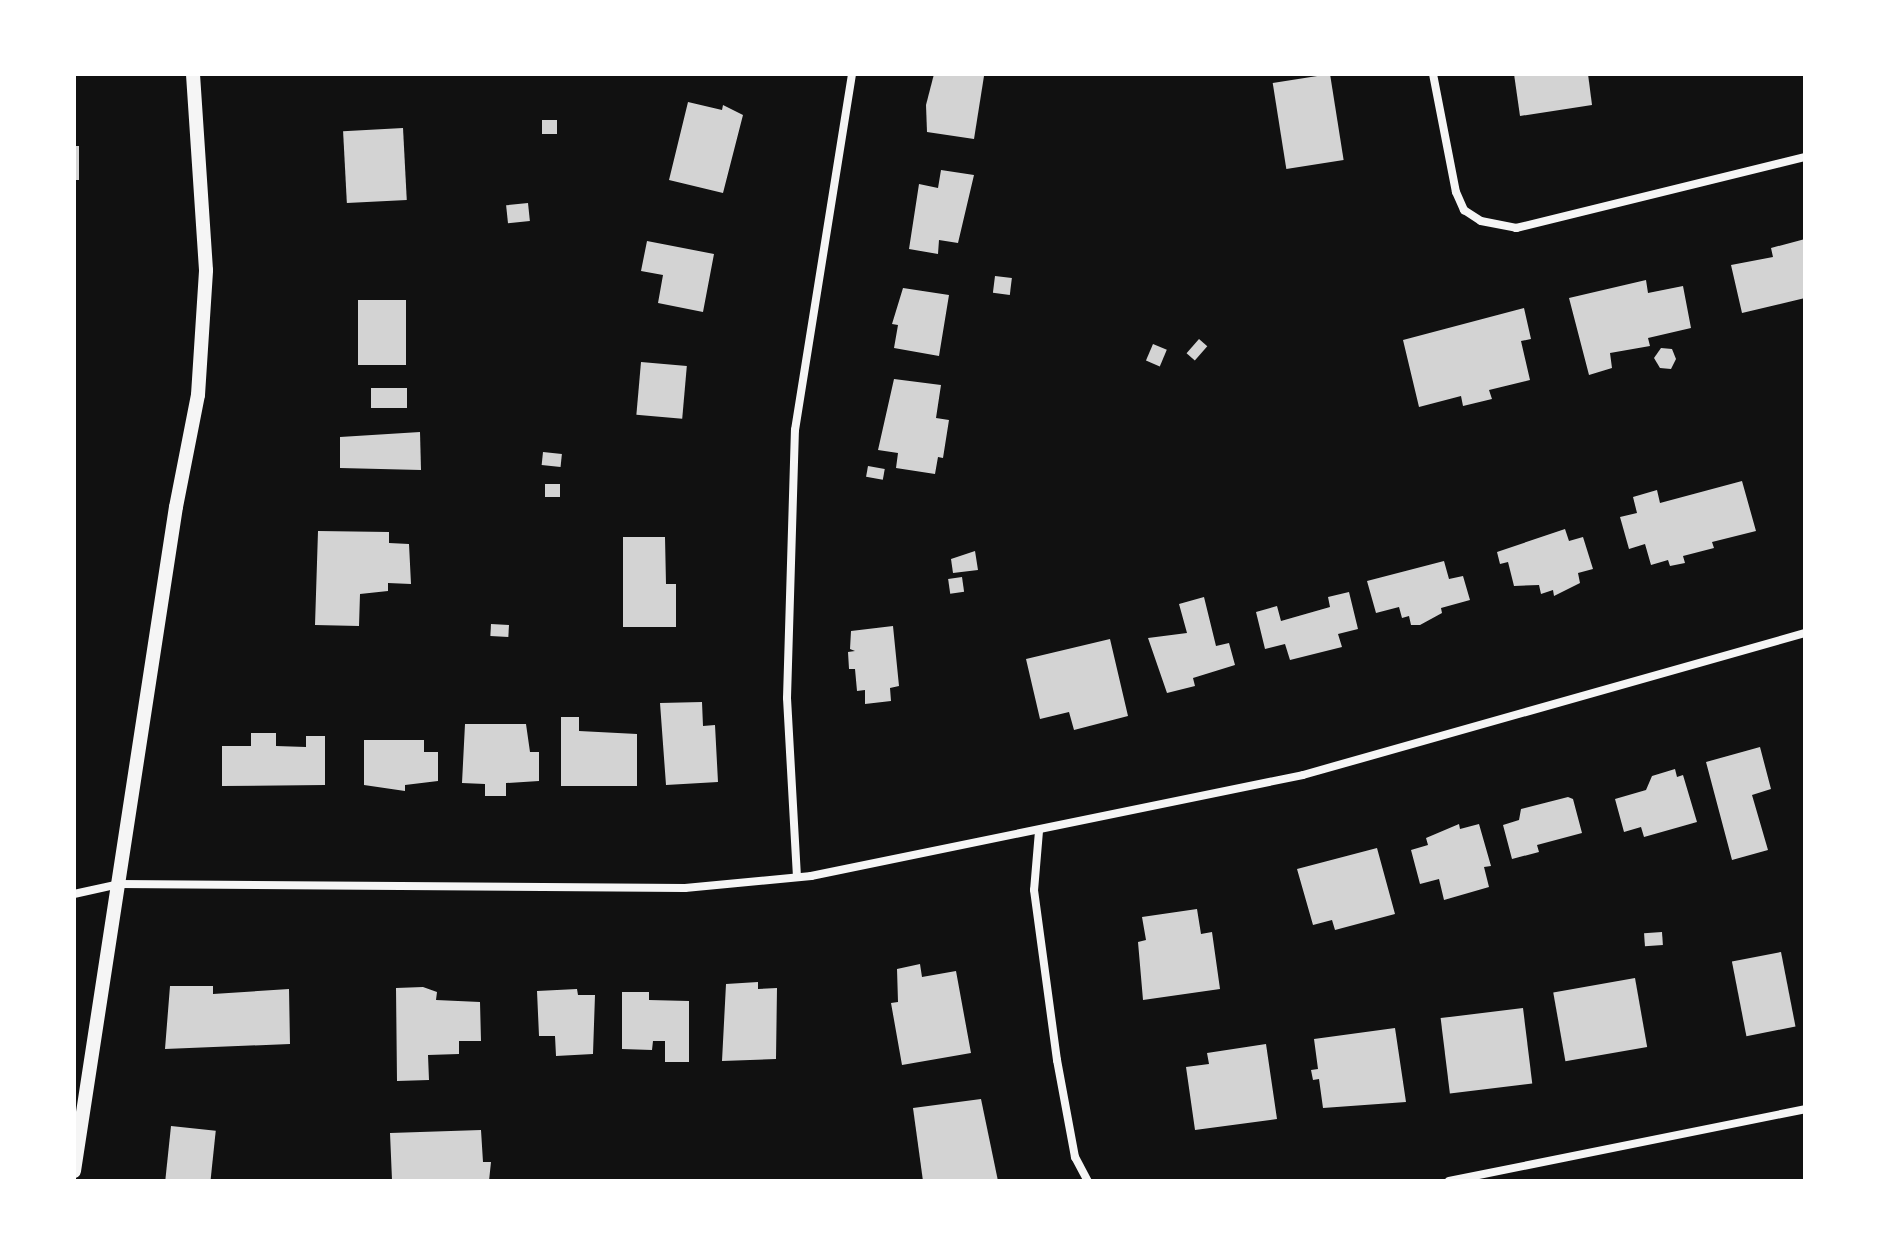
<!DOCTYPE html>
<style>
body{margin:0}
#map{position:relative;width:1879px;height:1255px;overflow:hidden;background:#111;font-family:Signika,sans-serif}
div>[style]{position:absolute}
.building>*{inset:0;background:#d3d3d3;transform-origin:0 0}
.minor>*{height:8px;margin:-4px;padding:0 4px;transform-origin:4px;border-radius:4px;background:#f5f5f5}
.tertiary>*{height:14px;margin:-7px;padding:0 7px;transform-origin:7px;border-radius:7px;background:#f5f5f5}
span{translate:-50% -50%;white-space:nowrap;text-align:center;line-height:1.15;-webkit-text-stroke:8px #fff;paint-order:stroke}
.frame{position:absolute;inset:0;border:76px solid #fff;pointer-events:none}
</style>
<div id="map">
<div class="building">
<i style="clip-path:polygon(934px 74px,984px 76px,974px 139px,927px 132px,926px 105px)"></i>
<i style="left:1330px;top:74px;width:87px;height:58px;rotate:81deg"></i>
<i style="clip-path:polygon(1514px 74px,1588px 74px,1592px 105px,1520px 116px)"></i>
<i style="clip-path:polygon(688px 102px,722px 110px,723px 105px,743px 115px,723px 193px,669px 180px)"></i>
<i style="left:542px;top:120px;width:15px;height:14px"></i>
<i style="left:403px;top:128px;width:72px;height:60px;rotate:87deg"></i>
<i style="left:74px;top:146px;width:5px;height:34px"></i>
<i style="clip-path:polygon(941px 170px,974px 175px,958px 243px,939px 240px,938px 254px,909px 249px,919px 184px,938px 188px)"></i>
<i style="left:528px;top:203px;width:18px;height:22px;rotate:84deg"></i>
<i style="clip-path:polygon(1805px 239px,1805px 298px,1742px 313px,1731px 265px,1773px 257px,1771px 248px)"></i>
<i style="clip-path:polygon(647px 241px,714px 254px,703px 312px,658px 303px,663px 275px,641px 271px)"></i>
<i style="left:995px;top:276px;width:17px;height:17px;rotate:7deg"></i>
<i style="clip-path:polygon(1646px 280px,1648px 293px,1683px 286px,1691px 328px,1648px 338px,1650px 346px,1610px 353px,1612px 368px,1589px 375px,1569px 298px)"></i>
<i style="clip-path:polygon(903px 288px,949px 295px,939px 356px,894px 348px,898px 325px,892px 324px)"></i>
<i style="left:358px;top:300px;width:48px;height:65px"></i>
<i style="clip-path:polygon(1524px 308px,1531px 339px,1521px 341px,1530px 380px,1489px 390px,1492px 399px,1463px 406px,1461px 396px,1419px 407px,1403px 340px)"></i>
<i style="left:1199px;top:339px;width:11px;height:19px;rotate:41deg"></i>
<i style="left:1153px;top:344px;width:15px;height:18px;rotate:23deg"></i>
<i style="clip-path:polygon(1661px 348px,1672px 349px,1676px 359px,1671px 369px,1660px 368px,1654px 358px)"></i>
<i style="left:641px;top:362px;width:46px;height:53px;rotate:5deg"></i>
<i style="clip-path:polygon(894px 379px,941px 385px,936px 418px,949px 420px,943px 458px,938px 457px,935px 474px,896px 468px,898px 453px,878px 450px)"></i>
<i style="left:407px;top:388px;width:20px;height:36px;rotate:90deg"></i>
<i style="clip-path:polygon(420px 432px,421px 470px,340px 468px,340px 437px)"></i>
<i style="left:543px;top:452px;width:19px;height:13px;rotate:6deg"></i>
<i style="left:868px;top:466px;width:17px;height:11px;rotate:10deg"></i>
<i style="clip-path:polygon(1742px 481px,1756px 531px,1712px 542px,1714px 548px,1683px 556px,1685px 563px,1670px 566px,1668px 560px,1651px 565px,1645px 544px,1629px 549px,1620px 517px,1637px 513px,1633px 497px,1657px 490px,1660px 503px)"></i>
<i style="left:545px;top:484px;width:15px;height:13px"></i>
<i style="clip-path:polygon(1565px 529px,1569px 541px,1583px 537px,1593px 569px,1578px 573px,1580px 583px,1554px 596px,1553px 590px,1541px 594px,1539px 585px,1514px 586px,1508px 562px,1500px 564px,1497px 552px)"></i>
<i style="clip-path:polygon(318px 531px,389px 532px,389px 543px,409px 544px,411px 584px,388px 583px,388px 591px,360px 594px,359px 626px,315px 625px)"></i>
<i style="clip-path:polygon(623px 537px,665px 537px,666px 584px,676px 584px,676px 627px,623px 627px)"></i>
<i style="clip-path:polygon(975px 551px,978px 570px,953px 573px,951px 559px)"></i>
<i style="clip-path:polygon(1444px 561px,1449px 579px,1463px 576px,1470px 600px,1441px 608px,1442px 613px,1420px 625px,1411px 625px,1409px 616px,1402px 618px,1399px 607px,1376px 613px,1367px 581px)"></i>
<i style="left:962px;top:577px;width:15px;height:14px;rotate:82deg"></i>
<i style="clip-path:polygon(1349px 592px,1358px 629px,1338px 634px,1342px 647px,1290px 660px,1285px 644px,1265px 649px,1256px 612px,1277px 606px,1281px 621px,1330px 607px,1328px 597px)"></i>
<i style="clip-path:polygon(1204px 597px,1216px 646px,1229px 643px,1235px 665px,1193px 678px,1195px 686px,1167px 693px,1148px 638px,1187px 633px,1179px 604px)"></i>
<i style="left:491px;top:624px;width:18px;height:12px;rotate:3deg"></i>
<i style="clip-path:polygon(893px 626px,899px 686px,890px 688px,891px 701px,865px 704px,865px 690px,857px 691px,855px 669px,849px 669px,848px 652px,855px 651px,850px 649px,851px 631px)"></i>
<i style="clip-path:polygon(1110px 639px,1128px 716px,1074px 730px,1069px 712px,1040px 719px,1026px 659px)"></i>
<i style="clip-path:polygon(702px 702px,703px 726px,715px 725px,718px 782px,666px 785px,660px 703px)"></i>
<i style="clip-path:polygon(561px 717px,579px 717px,579px 731px,637px 734px,637px 786px,561px 786px)"></i>
<i style="clip-path:polygon(465px 724px,526px 724px,530px 752px,539px 752px,539px 781px,506px 783px,506px 796px,485px 796px,485px 784px,462px 783px)"></i>
<i style="clip-path:polygon(251px 733px,276px 733px,276px 746px,306px 747px,306px 736px,325px 736px,325px 785px,222px 786px,222px 746px,251px 746px)"></i>
<i style="clip-path:polygon(364px 740px,424px 740px,424px 752px,438px 752px,438px 781px,405px 785px,405px 791px,364px 785px)"></i>
<i style="clip-path:polygon(1760px 747px,1771px 789px,1752px 795px,1768px 850px,1732px 860px,1706px 762px)"></i>
<i style="clip-path:polygon(1675px 769px,1677px 777px,1683px 775px,1697px 822px,1644px 837px,1641px 827px,1624px 832px,1615px 799px,1646px 790px,1652px 776px)"></i>
<i style="clip-path:polygon(1568px 797px,1573px 799px,1582px 833px,1537px 845px,1539px 852px,1512px 859px,1503px 825px,1519px 820px,1521px 809px)"></i>
<i style="clip-path:polygon(1459px 824px,1460px 829px,1479px 824px,1491px 866px,1484px 867px,1489px 887px,1444px 900px,1439px 879px,1420px 884px,1411px 850px,1428px 845px,1426px 838px)"></i>
<i style="clip-path:polygon(1377px 848px,1395px 914px,1335px 930px,1332px 920px,1313px 925px,1297px 869px)"></i>
<i style="clip-path:polygon(1197px 909px,1201px 934px,1212px 932px,1220px 989px,1143px 1000px,1138px 942px,1146px 940px,1142px 917px)"></i>
<i style="left:1662px;top:932px;width:13px;height:18px;rotate:86deg"></i>
<i style="left:1781px;top:952px;width:76px;height:50px;rotate:79deg"></i>
<i style="clip-path:polygon(920px 964px,922px 977px,956px 971px,971px 1053px,902px 1065px,891px 1003px,898px 1002px,897px 969px)"></i>
<i style="left:1635px;top:978px;width:70px;height:83px;rotate:80deg"></i>
<i style="clip-path:polygon(758px 982px,758px 989px,777px 988px,776px 1059px,722px 1061px,726px 984px)"></i>
<i style="clip-path:polygon(170px 986px,213px 986px,213px 994px,289px 989px,290px 1044px,165px 1049px)"></i>
<i style="clip-path:polygon(423px 987px,437px 992px,436px 1000px,480px 1002px,481px 1041px,459px 1041px,459px 1054px,428px 1055px,429px 1080px,397px 1081px,396px 988px)"></i>
<i style="clip-path:polygon(577px 989px,578px 995px,595px 995px,593px 1054px,556px 1056px,555px 1036px,539px 1036px,537px 991px)"></i>
<i style="clip-path:polygon(622px 992px,649px 992px,649px 1000px,689px 1001px,689px 1062px,665px 1062px,665px 1041px,653px 1041px,652px 1050px,622px 1049px)"></i>
<i style="left:1523px;top:1008px;width:76px;height:83px;rotate:83deg"></i>
<i style="clip-path:polygon(1395px 1028px,1406px 1102px,1323px 1108px,1319px 1079px,1313px 1080px,1311px 1070px,1318px 1069px,1314px 1039px)"></i>
<i style="clip-path:polygon(1266px 1044px,1277px 1119px,1195px 1130px,1186px 1067px,1209px 1064px,1207px 1053px)"></i>
<i style="clip-path:polygon(981px 1099px,998px 1181px,923px 1181px,913px 1108px)"></i>
<i style="left:171px;top:1126px;width:45px;height:55px;rotate:6deg"></i>
<i style="clip-path:polygon(481px 1130px,483px 1162px,491px 1162px,489px 1181px,392px 1180px,390px 1133px)"></i>
</div>
<div class="minor">
<i style="left:1433px;top:74px;width:120px;rotate:79deg"></i>
<i style="left:1456px;top:192px;width:20px;rotate:66deg"></i>
<i style="left:1464px;top:210px;width:20px;rotate:33deg"></i>
<i style="left:1481px;top:221px;width:36px;rotate:11deg"></i>
<i style="left:1516px;top:228px;width:298px;rotate:-13.8deg"></i>
<i style="left:1039px;top:831px;width:59px;rotate:94.8deg"></i>
<i style="left:1034px;top:890px;width:172px;rotate:82.3deg"></i>
<i style="left:1057px;top:1060px;width:99px;rotate:79.5deg"></i>
<i style="left:1075px;top:1157px;width:27px;rotate:62deg"></i>
<i style="left:797px;top:877px;width:179px;rotate:-93.2deg"></i>
<i style="left:787px;top:698px;width:268px;rotate:-88.3deg"></i>
<i style="left:795px;top:430px;width:361px;rotate:-80.9deg"></i>
<i style="left:74px;top:894px;width:46px;rotate:-12.5deg"></i>
<i style="left:119px;top:884px;width:566px;rotate:0.4deg"></i>
<i style="left:685px;top:888px;width:127px;rotate:-5.4deg"></i>
<i style="left:811px;top:876px;width:502px;rotate:-11.6deg"></i>
<i style="left:1303px;top:775px;width:522px;rotate:-15.79deg"></i>
<i style="left:1449px;top:1181px;width:363px;rotate:-11.4deg"></i>
</div>
<div class="tertiary">
<i style="left:74px;top:1171px;width:672px;rotate:-81.27deg"></i>
<i style="left:176px;top:507px;width:114px;rotate:-78.9deg"></i>
<i style="left:198px;top:395px;width:125px;rotate:-86.3deg"></i>
<i style="left:206px;top:270px;width:196px;rotate:-93.8deg"></i>
</div>
<div class="frame"></div>
</div>
